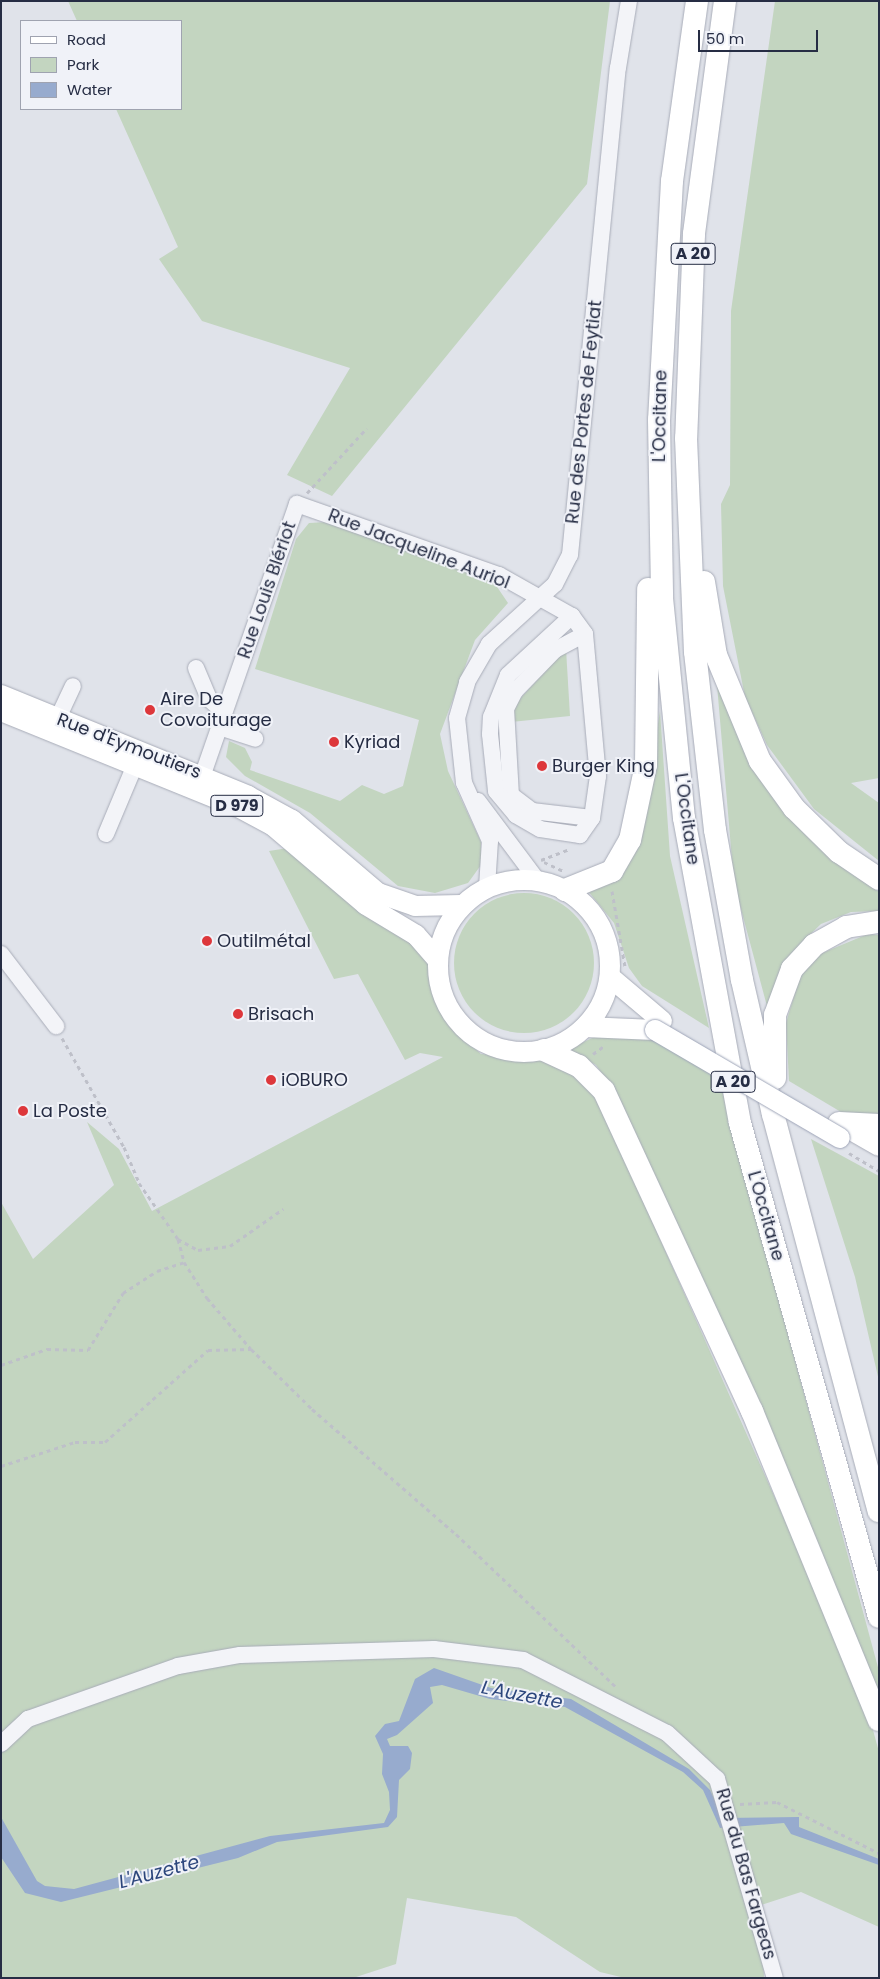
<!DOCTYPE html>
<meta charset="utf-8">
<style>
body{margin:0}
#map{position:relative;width:880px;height:1979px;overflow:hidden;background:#e0e3ea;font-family:Poppins,sans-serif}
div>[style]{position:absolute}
.green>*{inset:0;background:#c3d5c0}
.round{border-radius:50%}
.water>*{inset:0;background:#97abce}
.path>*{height:3px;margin-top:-1.5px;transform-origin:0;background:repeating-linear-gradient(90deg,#bec0c9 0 4px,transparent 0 8px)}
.roads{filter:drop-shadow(0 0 1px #a8acb8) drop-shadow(0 0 1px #a8acb8)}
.minor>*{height:16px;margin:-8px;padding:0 8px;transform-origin:8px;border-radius:8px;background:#f3f4f8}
.major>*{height:20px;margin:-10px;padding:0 10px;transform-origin:10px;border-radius:10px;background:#fff}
.major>.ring{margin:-10px;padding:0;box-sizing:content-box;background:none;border:20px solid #fff;border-radius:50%}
.highway>*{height:22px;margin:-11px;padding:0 11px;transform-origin:11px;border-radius:11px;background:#fff}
.bridges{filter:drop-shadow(0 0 1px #9ea5b8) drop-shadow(0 0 1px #9ea5b8)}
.major-bridge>*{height:20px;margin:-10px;padding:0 10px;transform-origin:10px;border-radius:10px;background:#fff}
.dots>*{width:14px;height:14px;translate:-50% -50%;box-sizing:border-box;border:2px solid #f0f2f8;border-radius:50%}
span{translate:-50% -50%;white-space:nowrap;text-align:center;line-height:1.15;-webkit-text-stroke:4px #f0f2f8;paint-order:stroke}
.shield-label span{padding:1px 4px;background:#f0f2f8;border:1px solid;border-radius:4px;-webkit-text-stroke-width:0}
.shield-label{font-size:16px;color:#262d44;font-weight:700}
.street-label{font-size:18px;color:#262d44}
.poi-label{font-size:18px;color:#262d44}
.left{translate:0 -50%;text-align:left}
.water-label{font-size:19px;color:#2c467c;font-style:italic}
.frame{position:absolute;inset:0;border:2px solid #262d44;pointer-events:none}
.legend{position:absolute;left:20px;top:20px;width:162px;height:90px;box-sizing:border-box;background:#f0f2f8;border:1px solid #9fa3b0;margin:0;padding:6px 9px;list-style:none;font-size:15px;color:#262d44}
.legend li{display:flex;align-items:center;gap:10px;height:25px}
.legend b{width:25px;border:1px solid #9fa3b0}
.scale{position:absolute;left:698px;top:30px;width:120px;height:22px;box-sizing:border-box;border:2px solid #262d44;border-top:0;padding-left:6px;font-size:15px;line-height:18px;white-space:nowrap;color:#262d44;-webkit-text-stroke:4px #f0f2f8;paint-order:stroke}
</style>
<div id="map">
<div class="green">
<i style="clip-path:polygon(68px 1px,610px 1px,587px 184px,332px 496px,287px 475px,350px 368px,202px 321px,159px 259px,178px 247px,116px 109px,181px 109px,181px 21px,77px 21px)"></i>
<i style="clip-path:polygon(775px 1px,879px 1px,879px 778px,851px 783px,879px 803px,879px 861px,814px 809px,767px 745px,745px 697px,723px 586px,721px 504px,730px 485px,731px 311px)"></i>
<i style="clip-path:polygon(327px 522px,491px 578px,508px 603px,475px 640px,440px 734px,448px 771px,481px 842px,481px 865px,468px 883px,435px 893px,398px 886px,310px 813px,245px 776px,226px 757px,229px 741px,245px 748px,252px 762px,250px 770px,340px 801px,362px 785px,384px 794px,403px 786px,419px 720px,255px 669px,296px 539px,309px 523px)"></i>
<i style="clip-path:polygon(566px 649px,570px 716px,511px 722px,515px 704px)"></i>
<i style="clip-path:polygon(717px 685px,854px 874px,879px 892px,879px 911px,851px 912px,821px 924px,800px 944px,768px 1010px,734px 883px)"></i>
<i style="clip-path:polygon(660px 711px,670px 856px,709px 1028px,642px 986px,629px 968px,614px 923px,588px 891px,641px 829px)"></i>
<i style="clip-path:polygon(288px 848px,411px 937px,426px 955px,435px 997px,448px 1025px,481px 1054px,556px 1060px,590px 1081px,865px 1701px,879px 1752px,879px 1927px,801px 1892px,761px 1905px,764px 1978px,625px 1978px,600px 1972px,516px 1917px,407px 1898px,396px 1964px,353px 1978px,1px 1978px,1px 1202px,33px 1259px,114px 1185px,87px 1122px,119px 1149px,152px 1211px,443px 1057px,420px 1053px,405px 1060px,358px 974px,334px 979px,269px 851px)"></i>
<i class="round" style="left:454px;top:893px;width:140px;height:140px"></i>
<i style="clip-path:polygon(868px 934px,879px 935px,879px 1114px,865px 1115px,841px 1112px,789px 1081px,786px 1023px,799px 979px,815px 956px)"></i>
<i style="clip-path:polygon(609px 1030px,653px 1039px,718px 1075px,879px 1671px,879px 1694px,611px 1087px,596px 1065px,569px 1049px)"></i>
<i style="clip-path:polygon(811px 1139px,879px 1176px,879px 1381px,855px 1277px)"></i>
</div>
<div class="water">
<i style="clip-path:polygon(434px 1668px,491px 1688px,571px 1699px,689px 1769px,710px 1790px,723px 1818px,799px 1817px,799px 1827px,879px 1859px,879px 1865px,791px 1834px,784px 1823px,720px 1828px,703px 1790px,683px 1772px,565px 1707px,490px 1699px,442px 1685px,430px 1687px,433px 1703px,397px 1735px,387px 1739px,390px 1746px,408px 1746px,412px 1753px,410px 1769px,399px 1780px,397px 1817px,388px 1827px,277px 1842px,238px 1858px,61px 1902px,25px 1893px,1px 1857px,1px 1817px,37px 1881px,45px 1886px,74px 1889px,270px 1836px,384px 1823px,390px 1810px,389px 1792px,382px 1774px,383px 1754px,375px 1736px,385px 1724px,399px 1721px,415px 1679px)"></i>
</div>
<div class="path">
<i style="left:307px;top:493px;width:88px;rotate:-47.3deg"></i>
<i style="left:541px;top:860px;width:31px;rotate:-21deg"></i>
<i style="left:544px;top:862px;width:21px;rotate:25deg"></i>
<i style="left:612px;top:891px;width:76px;rotate:80.2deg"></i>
<i style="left:62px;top:1038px;width:125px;rotate:60.4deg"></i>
<i style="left:124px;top:1147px;width:39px;rotate:67deg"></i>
<i style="left:139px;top:1183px;width:68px;rotate:55.1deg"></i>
<i style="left:178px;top:1239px;width:23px;rotate:29deg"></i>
<i style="left:198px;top:1250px;width:32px;rotate:-7deg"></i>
<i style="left:230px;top:1246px;width:65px;rotate:-34.9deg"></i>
<i style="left:593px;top:1054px;width:14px;rotate:-36deg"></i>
<i style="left:849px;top:1153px;width:35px;rotate:31deg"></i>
<i style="left:178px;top:1239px;width:24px;rotate:75deg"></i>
<i style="left:184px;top:1262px;width:43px;rotate:57.4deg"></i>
<i style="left:207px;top:1298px;width:67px;rotate:49.2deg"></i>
<i style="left:251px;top:1349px;width:86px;rotate:44.5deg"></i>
<i style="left:312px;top:1409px;width:191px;rotate:41deg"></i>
<i style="left:456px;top:1534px;width:224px;rotate:43.7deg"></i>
<i style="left:1px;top:1365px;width:49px;rotate:-19.2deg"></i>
<i style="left:47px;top:1349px;width:41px;rotate:1.4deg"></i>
<i style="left:88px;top:1350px;width:67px;rotate:-58.4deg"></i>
<i style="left:123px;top:1293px;width:40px;rotate:-32.9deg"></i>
<i style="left:157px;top:1271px;width:28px;rotate:-18deg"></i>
<i style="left:1px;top:1466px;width:78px;rotate:-18deg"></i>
<i style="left:75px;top:1442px;width:30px"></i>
<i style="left:105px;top:1442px;width:138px;rotate:-41.8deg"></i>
<i style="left:208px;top:1350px;width:43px;rotate:-1.3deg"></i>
<i style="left:740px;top:1804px;width:37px;rotate:-3deg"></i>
<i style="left:777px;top:1802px;width:114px;rotate:26.6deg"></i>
</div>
<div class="roads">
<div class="minor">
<i style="left:585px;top:634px;width:34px;rotate:152deg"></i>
<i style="left:555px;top:650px;width:57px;rotate:134.3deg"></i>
<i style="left:515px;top:691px;width:20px;rotate:117deg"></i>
<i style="left:506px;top:709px;width:86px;rotate:86.7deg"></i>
<i style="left:511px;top:795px;width:26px;rotate:37deg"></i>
<i style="left:532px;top:811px;width:60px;rotate:6.7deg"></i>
<i style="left:196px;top:668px;width:34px;rotate:67deg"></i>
<i style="left:209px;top:699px;width:20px;rotate:41deg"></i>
<i style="left:58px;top:718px;width:35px;rotate:-65deg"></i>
<i style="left:219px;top:727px;width:38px;rotate:18deg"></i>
<i style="left:203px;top:774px;width:286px;rotate:-70.8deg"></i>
<i style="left:297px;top:504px;width:214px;rotate:19.4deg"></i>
<i style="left:499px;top:575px;width:84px;rotate:29.3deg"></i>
<i style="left:572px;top:616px;width:22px;rotate:54deg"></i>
<i style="left:585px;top:634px;width:143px;rotate:84.8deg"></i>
<i style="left:598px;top:776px;width:42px;rotate:98.1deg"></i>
<i style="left:592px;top:818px;width:21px;rotate:125deg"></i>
<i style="left:580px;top:835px;width:40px;rotate:-171.5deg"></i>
<i style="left:540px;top:829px;width:28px;rotate:-150deg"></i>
<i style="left:516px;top:815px;width:31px;rotate:-130deg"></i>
<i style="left:496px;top:791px;width:57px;rotate:-96deg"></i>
<i style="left:490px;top:734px;width:17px;rotate:-87deg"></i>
<i style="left:491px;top:717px;width:45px;rotate:-68deg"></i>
<i style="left:508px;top:675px;width:87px;rotate:-42.7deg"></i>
<i style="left:478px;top:801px;width:99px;rotate:53.2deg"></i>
<i style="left:106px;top:834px;width:75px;rotate:-67.2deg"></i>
<i style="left:487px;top:887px;width:46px;rotate:-86.3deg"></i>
<i style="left:490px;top:841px;width:64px;rotate:-114.1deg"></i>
<i style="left:464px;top:783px;width:65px;rotate:-96.1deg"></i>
<i style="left:457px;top:718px;width:37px;rotate:-74deg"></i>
<i style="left:467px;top:682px;width:44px;rotate:-59.9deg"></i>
<i style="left:489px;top:644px;width:89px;rotate:-42.3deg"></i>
<i style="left:555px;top:584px;width:33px;rotate:-63deg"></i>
<i style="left:570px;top:555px;width:489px;rotate:-84.4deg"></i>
<i style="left:618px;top:68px;width:68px;rotate:-80.7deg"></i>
<i style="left:1px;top:954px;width:91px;rotate:52.6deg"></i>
<i style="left:1px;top:1744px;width:37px;rotate:-43deg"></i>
<i style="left:28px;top:1719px;width:159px;rotate:-19.5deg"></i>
<i style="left:178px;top:1666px;width:63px;rotate:-10.1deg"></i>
<i style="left:240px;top:1655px;width:194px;rotate:-1.8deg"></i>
<i style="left:434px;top:1649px;width:90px;rotate:7deg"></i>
<i style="left:523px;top:1660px;width:161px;rotate:26.9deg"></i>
<i style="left:667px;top:1733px;width:68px;rotate:42.6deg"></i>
<i style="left:717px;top:1779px;width:207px;rotate:73.8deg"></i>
</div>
<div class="major">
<i style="left:1px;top:695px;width:267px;rotate:22.2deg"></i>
<i style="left:248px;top:796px;width:50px;rotate:28.6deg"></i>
<i style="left:292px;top:820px;width:113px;rotate:40.3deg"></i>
<i style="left:378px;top:893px;width:39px;rotate:19deg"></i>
<i style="left:415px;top:906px;width:46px;rotate:-1.2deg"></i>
<i style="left:1px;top:711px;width:256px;rotate:22.1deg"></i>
<i style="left:238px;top:807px;width:38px;rotate:28deg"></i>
<i style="left:272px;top:825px;width:123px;rotate:40.4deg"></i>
<i style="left:366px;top:905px;width:58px;rotate:31deg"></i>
<i style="left:416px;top:935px;width:32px;rotate:49deg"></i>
<i class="ring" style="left:438px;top:880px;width:152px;height:152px"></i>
<i style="left:610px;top:977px;width:68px;rotate:40.2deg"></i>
<i style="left:585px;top:1027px;width:70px;rotate:2.5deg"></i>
<i style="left:839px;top:1123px;width:46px;rotate:29.9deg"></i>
</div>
<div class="highway">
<i style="left:697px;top:1px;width:182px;rotate:97.9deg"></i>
<i style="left:672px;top:181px;width:239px;rotate:93.1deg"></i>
<i style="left:659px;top:420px;width:178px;rotate:89deg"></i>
<i style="left:662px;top:598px;width:221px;rotate:84.3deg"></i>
<i style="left:684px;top:818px;width:310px;rotate:79.6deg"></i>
<i style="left:740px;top:1123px;width:513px;rotate:74.28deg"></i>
<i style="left:725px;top:1px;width:235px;rotate:97.6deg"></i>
<i style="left:694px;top:234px;width:204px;rotate:92.2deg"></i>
<i style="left:686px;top:438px;width:214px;rotate:87.6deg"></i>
<i style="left:695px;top:652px;width:179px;rotate:83.6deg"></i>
<i style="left:715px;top:830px;width:152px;rotate:79.8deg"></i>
<i style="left:742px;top:980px;width:138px;rotate:77deg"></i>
<i style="left:773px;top:1114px;width:411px;rotate:75.1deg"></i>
<i style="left:704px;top:582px;width:74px;rotate:80.7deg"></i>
<i style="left:716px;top:655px;width:115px;rotate:67.5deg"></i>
<i style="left:760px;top:761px;width:58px;rotate:54.1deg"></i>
<i style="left:794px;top:808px;width:63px;rotate:44.4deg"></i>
<i style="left:839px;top:852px;width:48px;rotate:34deg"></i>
<i style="left:565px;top:890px;width:51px;rotate:-22deg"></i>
<i style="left:612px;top:871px;width:36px;rotate:-60deg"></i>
<i style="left:630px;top:840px;width:77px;rotate:-78deg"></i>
<i style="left:646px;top:765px;width:176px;rotate:-89.3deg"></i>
<i style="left:544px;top:1050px;width:38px;rotate:25deg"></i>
<i style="left:579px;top:1066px;width:35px;rotate:45deg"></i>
<i style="left:604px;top:1091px;width:353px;rotate:65.2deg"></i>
<i style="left:752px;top:1411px;width:334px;rotate:67.7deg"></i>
<i style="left:775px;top:1078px;width:63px;rotate:-90deg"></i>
<i style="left:775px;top:1015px;width:49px;rotate:-69.7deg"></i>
<i style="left:792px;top:969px;width:33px;rotate:-47deg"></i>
<i style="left:814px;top:945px;width:37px;rotate:-29deg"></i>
<i style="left:846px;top:927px;width:33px;rotate:-9deg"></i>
<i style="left:839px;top:1123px;width:40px;rotate:2.9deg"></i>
</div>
</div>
<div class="bridges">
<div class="major-bridge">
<i style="left:655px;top:1030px;width:214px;rotate:30.3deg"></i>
</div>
</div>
<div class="dots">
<i style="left:150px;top:710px;background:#dd373b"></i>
<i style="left:334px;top:742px;background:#dd373b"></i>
<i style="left:542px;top:766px;background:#dd373b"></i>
<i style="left:207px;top:941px;background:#dd373b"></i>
<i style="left:238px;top:1014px;background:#dd373b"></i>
<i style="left:271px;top:1080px;background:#dd373b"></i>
<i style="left:23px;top:1111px;background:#dd373b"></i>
</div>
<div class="shield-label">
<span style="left:693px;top:254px">A 20</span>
<span style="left:237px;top:806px">D 979</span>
<span style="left:733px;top:1082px">A 20</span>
</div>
<div class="street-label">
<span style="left:584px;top:412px;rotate:-84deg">Rue des Portes de Feytiat</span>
<span style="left:660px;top:416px;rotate:-89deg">L'Occitane</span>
<span style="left:419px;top:549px;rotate:21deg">Rue Jacqueline Auriol</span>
<span style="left:267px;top:590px;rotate:-71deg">Rue Louis Blériot</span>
<span style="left:129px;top:746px;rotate:21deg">Rue d'Eymoutiers</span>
<span style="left:687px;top:819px;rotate:82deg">L'Occitane</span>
<span style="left:766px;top:1216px;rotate:74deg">L'Occitane</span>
<span style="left:746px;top:1874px;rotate:74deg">Rue du Bas Fargeas</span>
</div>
<div class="poi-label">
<span class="left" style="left:160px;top:710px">Aire De<br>Covoiturage</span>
<span class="left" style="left:344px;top:742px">Kyriad</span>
<span class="left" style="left:552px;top:766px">Burger King</span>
<span class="left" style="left:217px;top:941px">Outilmétal</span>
<span class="left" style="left:248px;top:1014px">Brisach</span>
<span class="left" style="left:281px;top:1080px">iOBURO</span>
<span class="left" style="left:33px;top:1111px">La Poste</span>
</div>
<div class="water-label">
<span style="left:522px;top:1695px;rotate:11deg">L'Auzette</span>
<span style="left:159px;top:1872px;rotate:-15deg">L'Auzette</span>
</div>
<div class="frame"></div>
<ul class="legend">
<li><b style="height:6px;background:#fff"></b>Road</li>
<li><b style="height:14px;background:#c3d5c0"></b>Park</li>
<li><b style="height:14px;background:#97abce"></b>Water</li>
</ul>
<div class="scale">50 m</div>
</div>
